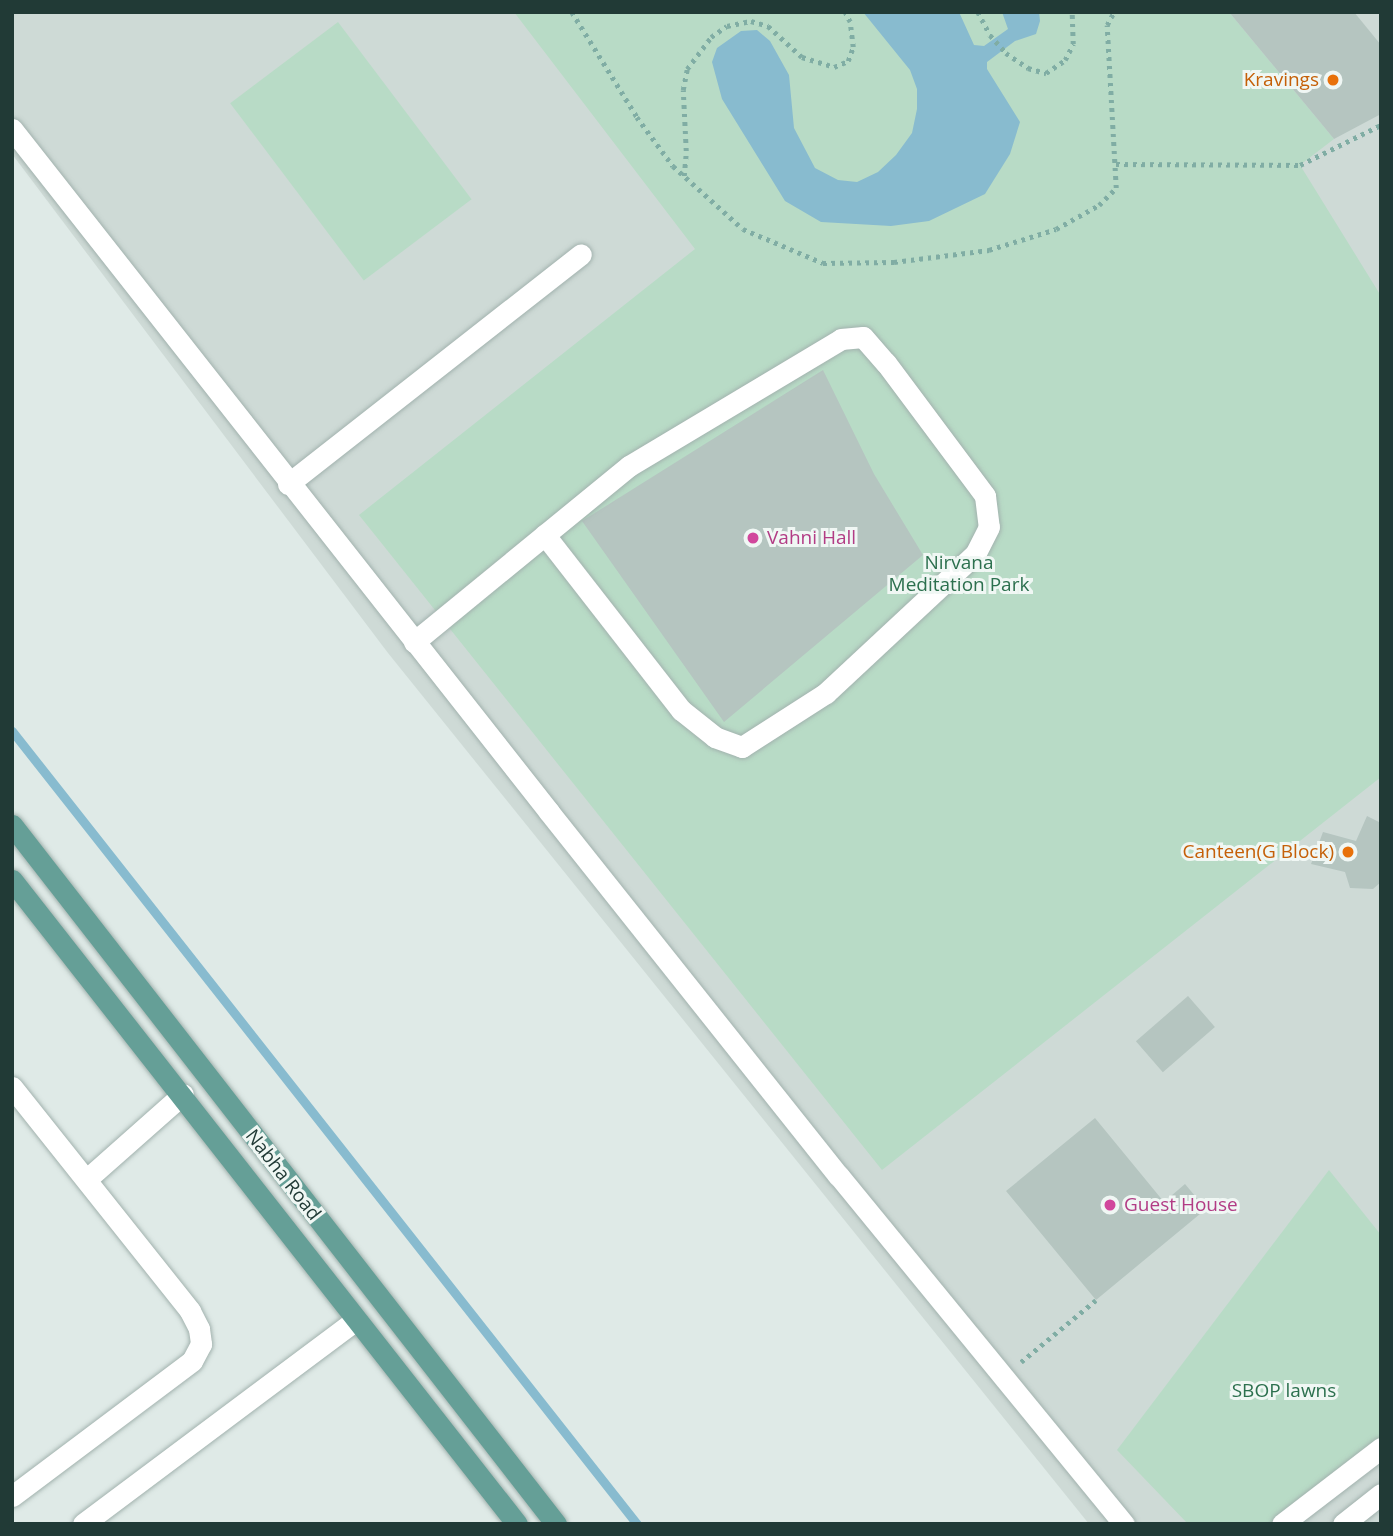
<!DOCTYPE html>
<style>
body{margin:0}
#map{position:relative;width:1393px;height:1536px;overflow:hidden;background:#dfeae7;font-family:"Open Sans",sans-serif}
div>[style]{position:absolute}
.built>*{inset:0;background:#cedad6}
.green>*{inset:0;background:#b8dbc6;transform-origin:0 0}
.water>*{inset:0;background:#88bbcf}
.stream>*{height:9px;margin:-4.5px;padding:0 4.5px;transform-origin:4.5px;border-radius:4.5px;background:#88bbcf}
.building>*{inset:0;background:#b5c5c0;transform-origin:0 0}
.path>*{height:4.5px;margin-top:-2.25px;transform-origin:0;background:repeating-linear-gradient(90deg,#80ada4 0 3.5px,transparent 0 8.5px)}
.roads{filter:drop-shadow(0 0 2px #a2b2ae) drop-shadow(0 0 2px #a2b2ae)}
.minor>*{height:21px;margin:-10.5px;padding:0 10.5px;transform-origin:10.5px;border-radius:10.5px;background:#fff}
.major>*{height:21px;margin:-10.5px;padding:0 10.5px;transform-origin:10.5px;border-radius:10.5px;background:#659f97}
.dots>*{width:19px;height:19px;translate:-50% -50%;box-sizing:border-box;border:4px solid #f0f7f4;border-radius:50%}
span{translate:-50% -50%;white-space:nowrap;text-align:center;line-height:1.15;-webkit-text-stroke:6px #f0f7f4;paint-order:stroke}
.food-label{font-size:19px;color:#c56008}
.right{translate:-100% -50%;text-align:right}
.hotel-label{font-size:19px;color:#b23c85}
.left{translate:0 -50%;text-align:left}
.park-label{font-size:19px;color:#2c704e}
.street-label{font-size:19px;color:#213a36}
.frame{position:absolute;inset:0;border:14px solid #213a36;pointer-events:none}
</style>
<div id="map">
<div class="built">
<i style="clip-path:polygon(12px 12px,1381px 12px,1381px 1524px,1089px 1524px,388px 653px,12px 154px)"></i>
</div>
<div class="green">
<i style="clip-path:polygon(514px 12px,1229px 12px,1334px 139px,1300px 165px,1381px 296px,1381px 777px,882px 1170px,359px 515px,695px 249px)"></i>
<i style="left:338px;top:22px;width:222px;height:135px;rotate:53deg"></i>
<i style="clip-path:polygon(1329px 1170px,1381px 1235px,1381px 1438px,1271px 1524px,1188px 1524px,1117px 1450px)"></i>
</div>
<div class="water">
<i style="clip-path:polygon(863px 12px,959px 12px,974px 45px,984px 46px,1008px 29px,1002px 12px,1039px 12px,1040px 21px,1036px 34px,1015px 41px,987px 62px,987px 69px,1020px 122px,1010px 154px,985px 194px,929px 221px,891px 226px,821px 222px,785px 201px,722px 99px,712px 62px,717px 48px,741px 31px,757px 30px,770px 41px,789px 75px,794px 128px,815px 168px,838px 180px,857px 182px,878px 172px,896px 155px,912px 133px,917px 109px,917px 89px,910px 70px)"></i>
</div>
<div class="stream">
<i style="left:12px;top:731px;width:1010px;rotate:51.76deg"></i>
</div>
<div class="building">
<i style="clip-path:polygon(1229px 12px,1354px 12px,1381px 45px,1381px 114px,1334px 139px)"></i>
<i style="clip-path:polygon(823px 370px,874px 474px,923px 555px,724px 722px,582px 521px)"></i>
<i style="clip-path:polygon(1367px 816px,1381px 823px,1381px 882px,1373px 889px,1350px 888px,1345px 872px,1311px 864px,1323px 832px,1356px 841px)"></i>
<i style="left:1188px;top:996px;width:41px;height:69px;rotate:49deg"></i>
<i style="clip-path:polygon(1095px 1118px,1164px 1202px,1185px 1184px,1206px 1209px,1096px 1300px,1006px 1191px)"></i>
</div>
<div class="path">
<i style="left:572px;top:12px;width:123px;rotate:58.2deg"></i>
<i style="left:637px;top:117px;width:61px;rotate:53.7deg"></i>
<i style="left:673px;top:166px;width:94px;rotate:42deg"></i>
<i style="left:743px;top:229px;width:87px;rotate:23deg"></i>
<i style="left:823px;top:263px;width:71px;rotate:-0.8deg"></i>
<i style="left:894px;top:262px;width:96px;rotate:-7.2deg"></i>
<i style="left:989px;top:250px;width:70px;rotate:-17.4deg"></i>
<i style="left:1056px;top:229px;width:49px;rotate:-29.2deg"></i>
<i style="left:1099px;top:205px;width:24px;rotate:-45deg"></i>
<i style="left:1116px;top:188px;width:163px;rotate:-93.2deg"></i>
<i style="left:1107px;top:25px;width:15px;rotate:-62deg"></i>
<i style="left:978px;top:12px;width:26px;rotate:62deg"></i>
<i style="left:990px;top:35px;width:24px;rotate:48deg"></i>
<i style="left:1006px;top:53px;width:27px;rotate:34deg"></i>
<i style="left:1028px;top:68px;width:19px;rotate:16deg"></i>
<i style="left:1046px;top:73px;width:23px;rotate:-34deg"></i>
<i style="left:1065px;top:60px;width:18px;rotate:-63deg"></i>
<i style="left:1073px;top:44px;width:32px;rotate:-92deg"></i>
<i style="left:1116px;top:164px;width:184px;rotate:0.3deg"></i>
<i style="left:1300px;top:165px;width:90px;rotate:-26.3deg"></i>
<i style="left:684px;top:176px;width:25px;rotate:-85deg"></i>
<i style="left:686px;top:151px;width:61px;rotate:-92.8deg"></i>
<i style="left:683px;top:90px;width:21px;rotate:-79deg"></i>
<i style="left:687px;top:69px;width:40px;rotate:-53deg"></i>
<i style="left:711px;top:37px;width:19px;rotate:-35deg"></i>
<i style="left:727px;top:26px;width:25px;rotate:-12deg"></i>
<i style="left:751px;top:21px;width:18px;rotate:16deg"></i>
<i style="left:768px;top:26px;width:46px;rotate:42.4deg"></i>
<i style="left:802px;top:57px;width:34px;rotate:17deg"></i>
<i style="left:834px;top:67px;width:15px;rotate:-23deg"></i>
<i style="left:848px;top:61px;width:15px;rotate:-70deg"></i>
<i style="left:853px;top:47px;width:25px;rotate:-97deg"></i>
<i style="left:850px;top:22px;width:11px;rotate:-117deg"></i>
<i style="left:1021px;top:1362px;width:97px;rotate:-39.6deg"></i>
</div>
<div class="roads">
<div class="minor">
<i style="left:12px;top:129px;width:869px;rotate:51.82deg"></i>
<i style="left:549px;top:812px;width:465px;rotate:51.5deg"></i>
<i style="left:839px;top:1176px;width:450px;rotate:50.7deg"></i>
<i style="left:288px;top:484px;width:372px;rotate:-38.1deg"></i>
<i style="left:414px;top:642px;width:278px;rotate:-39.3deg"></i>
<i style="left:629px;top:466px;width:247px;rotate:-30.9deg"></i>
<i style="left:841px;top:339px;width:22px;rotate:-5deg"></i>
<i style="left:863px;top:337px;width:35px;rotate:49deg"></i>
<i style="left:886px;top:363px;width:166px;rotate:53.3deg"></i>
<i style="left:985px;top:496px;width:31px;rotate:83deg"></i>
<i style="left:989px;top:527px;width:30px;rotate:117deg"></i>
<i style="left:975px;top:554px;width:204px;rotate:137deg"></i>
<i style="left:826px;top:693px;width:100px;rotate:147.3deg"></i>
<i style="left:742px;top:747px;width:29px;rotate:-160deg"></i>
<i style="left:715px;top:737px;width:43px;rotate:-141.5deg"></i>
<i style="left:681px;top:710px;width:222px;rotate:-127.9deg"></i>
<i style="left:12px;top:1087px;width:286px;rotate:51.5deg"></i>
<i style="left:190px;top:1311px;width:20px;rotate:63deg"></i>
<i style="left:199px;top:1329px;width:15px;rotate:82deg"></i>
<i style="left:201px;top:1344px;width:19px;rotate:118deg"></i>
<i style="left:192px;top:1361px;width:225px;rotate:143.1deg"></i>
<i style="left:87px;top:1179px;width:128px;rotate:-41.5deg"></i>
<i style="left:83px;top:1524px;width:341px;rotate:-36.8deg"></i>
<i style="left:1282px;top:1524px;width:125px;rotate:-37.5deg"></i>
<i style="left:1343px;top:1524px;width:48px;rotate:-38.3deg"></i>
</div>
<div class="major">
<i style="left:12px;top:825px;width:886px;rotate:52.11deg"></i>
<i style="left:12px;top:880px;width:818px;rotate:51.9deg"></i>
</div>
</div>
<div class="dots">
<i style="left:1333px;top:80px;background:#e8710a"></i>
<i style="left:753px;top:538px;background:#d1479c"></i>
<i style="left:1348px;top:852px;background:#e8710a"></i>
<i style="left:1110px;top:1205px;background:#d1479c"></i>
</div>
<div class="food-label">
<span class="right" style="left:1319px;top:80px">Kravings</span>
<span class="right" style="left:1334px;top:852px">Canteen(G Block)</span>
</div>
<div class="hotel-label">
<span class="left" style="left:767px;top:538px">Vahni Hall</span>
<span class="left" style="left:1124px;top:1205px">Guest House</span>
</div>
<div class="park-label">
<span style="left:959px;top:574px">Nirvana<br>Meditation Park</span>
<span style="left:1284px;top:1391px">SBOP lawns</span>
</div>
<div class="street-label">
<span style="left:283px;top:1175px;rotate:52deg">Nabha Road</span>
</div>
<div class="frame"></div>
</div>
